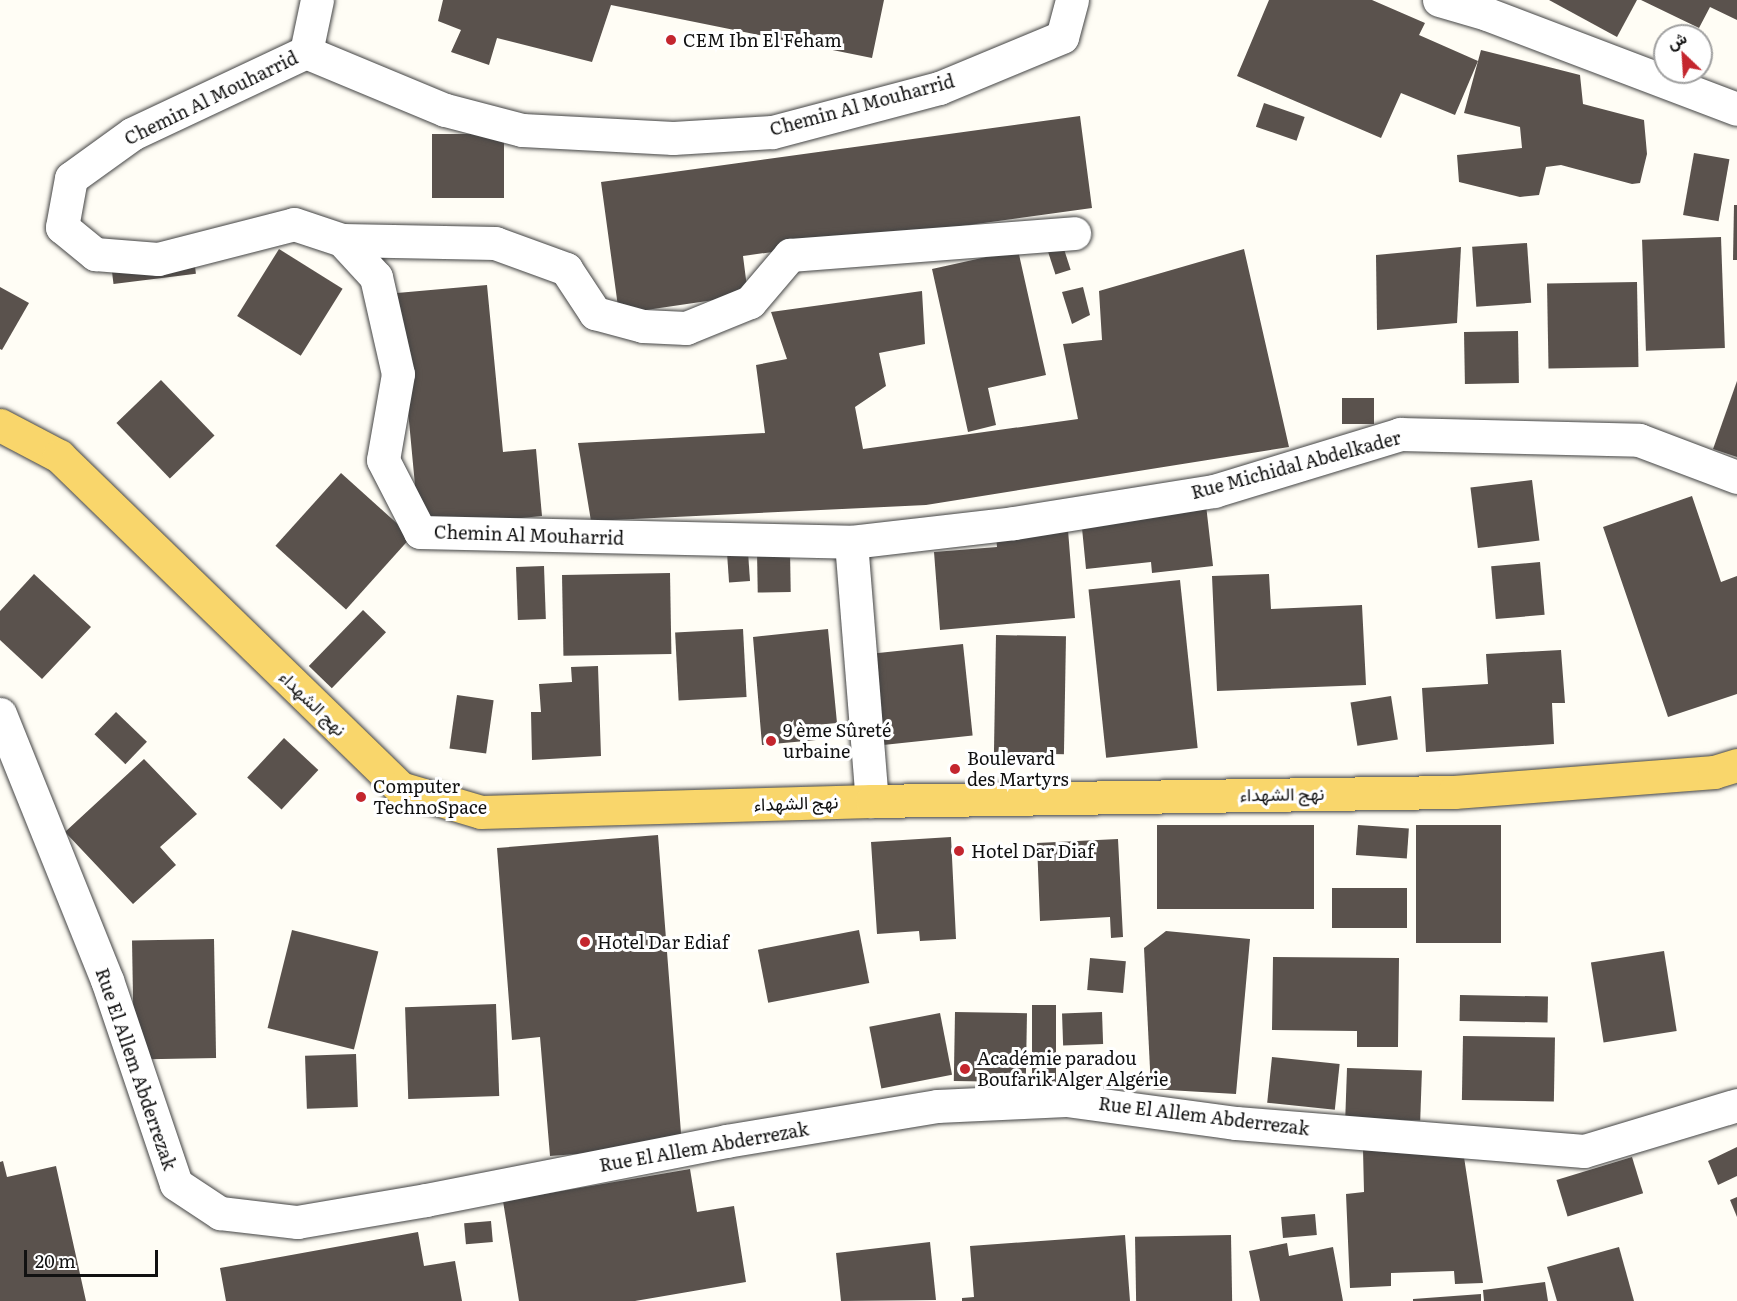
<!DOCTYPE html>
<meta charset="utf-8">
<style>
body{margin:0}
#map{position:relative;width:1737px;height:1301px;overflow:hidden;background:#fffdf5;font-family:Literata,Vazirmatn,serif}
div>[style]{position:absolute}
.building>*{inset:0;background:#5a524d;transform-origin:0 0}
.roads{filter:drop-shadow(0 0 2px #444) drop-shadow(0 0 2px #444)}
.minor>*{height:33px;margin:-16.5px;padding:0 16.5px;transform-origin:16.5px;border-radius:16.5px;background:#fff}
.major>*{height:33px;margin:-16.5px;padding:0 16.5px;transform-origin:16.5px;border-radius:16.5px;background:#f9d66b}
.dots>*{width:16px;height:16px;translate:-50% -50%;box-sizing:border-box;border:3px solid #fff;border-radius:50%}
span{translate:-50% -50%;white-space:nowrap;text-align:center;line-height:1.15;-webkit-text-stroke:6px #fff;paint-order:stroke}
.poi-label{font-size:18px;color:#111}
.left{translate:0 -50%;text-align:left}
.street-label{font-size:18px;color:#111}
.north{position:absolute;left:1653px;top:24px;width:60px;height:60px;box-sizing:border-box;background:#fff;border:2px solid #a0a0a0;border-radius:50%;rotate:335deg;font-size:16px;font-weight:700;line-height:24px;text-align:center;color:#111}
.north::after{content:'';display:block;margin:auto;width:21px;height:27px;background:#c4262e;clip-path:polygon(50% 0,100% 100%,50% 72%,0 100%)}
.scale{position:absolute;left:24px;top:1250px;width:134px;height:27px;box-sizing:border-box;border:3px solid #111;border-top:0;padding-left:8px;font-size:18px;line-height:21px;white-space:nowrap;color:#111;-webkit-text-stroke:4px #fff;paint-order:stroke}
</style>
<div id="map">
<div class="building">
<i style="clip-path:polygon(443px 0,884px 0,872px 58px,611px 5px,592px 62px,497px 38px,489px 65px,451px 52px,461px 30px,438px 21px)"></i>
<i style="clip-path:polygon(1269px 0,1372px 0,1425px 23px,1419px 35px,1478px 61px,1455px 115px,1401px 93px,1381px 138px,1237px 76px)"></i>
<i style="clip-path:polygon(1549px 0,1637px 0,1617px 37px)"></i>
<i style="clip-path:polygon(1641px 0,1737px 0,1737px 20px,1710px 7px,1699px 28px)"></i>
<i style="clip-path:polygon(1481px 50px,1580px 75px,1583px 104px,1644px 120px,1647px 154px,1640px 183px,1632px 184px,1561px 165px,1546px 167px,1539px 195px,1520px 197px,1459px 182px,1457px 155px,1522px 148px,1520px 127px,1464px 113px)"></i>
<i style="left:1264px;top:103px;width:43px;height:25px;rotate:19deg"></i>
<i style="clip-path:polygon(1080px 116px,1092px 208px,743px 256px,748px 295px,619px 314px,601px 182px)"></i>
<i style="left:504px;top:134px;width:64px;height:72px;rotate:90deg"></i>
<i style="left:1694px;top:153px;width:36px;height:63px;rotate:10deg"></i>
<i style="clip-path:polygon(1734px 205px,1737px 205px,1737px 260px,1733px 260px)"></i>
<i style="left:1721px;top:237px;width:111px;height:79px;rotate:88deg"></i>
<i style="left:192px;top:242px;width:32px;height:83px;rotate:83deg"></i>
<i style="left:1062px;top:243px;width:28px;height:16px;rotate:72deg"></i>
<i style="left:1527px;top:243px;width:60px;height:55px;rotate:86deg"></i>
<i style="clip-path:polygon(1461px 247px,1457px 323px,1377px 330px,1376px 255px)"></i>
<i style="left:279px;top:249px;width:75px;height:79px;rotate:32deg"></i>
<i style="clip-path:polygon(1244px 249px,1289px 447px,926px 505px,591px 521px,578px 443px,765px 433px,756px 365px,787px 359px,771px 312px,922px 291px,925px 344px,879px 353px,886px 386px,855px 407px,863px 449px,1078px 419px,1063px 344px,1102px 340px,1099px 291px)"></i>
<i style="clip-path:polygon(1018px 250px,1046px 375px,988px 388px,996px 425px,968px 432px,932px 269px)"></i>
<i style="left:1637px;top:282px;width:85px;height:90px;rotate:89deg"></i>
<i style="clip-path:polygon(487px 285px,503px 452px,536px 449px,542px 516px,419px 528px,397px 293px)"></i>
<i style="clip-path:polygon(0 287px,29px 303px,2px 350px,0 349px)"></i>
<i style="clip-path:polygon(1083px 287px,1090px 315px,1072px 324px,1062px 292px)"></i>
<i style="left:1518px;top:331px;width:52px;height:54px;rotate:89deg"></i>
<i style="left:161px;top:380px;width:77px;height:62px;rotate:46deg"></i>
<i style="clip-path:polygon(1737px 381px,1737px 457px,1713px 449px)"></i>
<i style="left:1342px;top:398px;width:32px;height:26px"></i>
<i style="left:341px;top:473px;width:95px;height:98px;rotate:42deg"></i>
<i style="left:1532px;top:480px;width:61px;height:62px;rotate:83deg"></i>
<i style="clip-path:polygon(1692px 496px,1721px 582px,1737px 576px,1737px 694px,1668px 717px,1603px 527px)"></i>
<i style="clip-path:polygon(1206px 505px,1213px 566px,1152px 573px,1151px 562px,1086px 569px,1081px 518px)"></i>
<i style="clip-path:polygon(1068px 530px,1075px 618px,940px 630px,934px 552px,997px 547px,996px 536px)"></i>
<i style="left:790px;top:550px;width:42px;height:33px;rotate:89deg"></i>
<i style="left:748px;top:552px;width:29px;height:21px;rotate:86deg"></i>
<i style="left:1540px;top:562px;width:53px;height:49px;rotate:85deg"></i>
<i style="left:544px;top:566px;width:53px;height:28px;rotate:88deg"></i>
<i style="left:670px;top:573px;width:81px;height:108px;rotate:89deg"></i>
<i style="clip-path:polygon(34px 574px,91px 627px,42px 679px,0 640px,0 611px)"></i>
<i style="clip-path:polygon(1269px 574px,1271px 609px,1362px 605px,1366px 685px,1217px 691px,1212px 576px)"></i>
<i style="left:1180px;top:580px;width:169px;height:92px;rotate:84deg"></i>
<i style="left:363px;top:610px;width:32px;height:78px;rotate:44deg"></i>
<i style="left:743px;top:629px;width:68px;height:68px;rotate:87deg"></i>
<i style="clip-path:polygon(828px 629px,837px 723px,815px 725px,816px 740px,762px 745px,753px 637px)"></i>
<i style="left:996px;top:635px;width:70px;height:118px;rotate:1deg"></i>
<i style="left:963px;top:644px;width:92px;height:97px;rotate:84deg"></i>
<i style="clip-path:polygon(1561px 650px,1565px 703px,1552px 703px,1554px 744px,1426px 752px,1422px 688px,1488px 684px,1486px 654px)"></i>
<i style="clip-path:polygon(598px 666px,601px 756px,532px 760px,531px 712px,541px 712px,539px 684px,572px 682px,571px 667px)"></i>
<i style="left:457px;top:695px;width:37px;height:54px;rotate:8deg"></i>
<i style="left:1391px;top:696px;width:44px;height:41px;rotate:81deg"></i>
<i style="left:116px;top:712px;width:43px;height:31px;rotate:44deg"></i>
<i style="left:284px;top:738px;width:47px;height:54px;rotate:43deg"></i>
<i style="clip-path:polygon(144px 759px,197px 814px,160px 847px,176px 865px,133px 904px,65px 832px)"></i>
<i style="left:1314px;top:825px;width:84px;height:157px;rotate:90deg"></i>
<i style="left:1358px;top:825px;width:51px;height:30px;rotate:4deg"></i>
<i style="left:1501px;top:825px;width:118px;height:85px;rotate:90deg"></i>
<i style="clip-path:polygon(658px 835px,682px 1146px,550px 1156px,540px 1037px,512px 1040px,497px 848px)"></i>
<i style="clip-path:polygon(951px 837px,956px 939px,920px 941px,919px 931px,877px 934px,871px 842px)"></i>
<i style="clip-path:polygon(1118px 839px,1123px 937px,1111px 938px,1110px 917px,1040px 921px,1037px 843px)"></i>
<i style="left:1332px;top:888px;width:75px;height:40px"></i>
<i style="left:292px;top:930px;width:89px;height:101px;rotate:14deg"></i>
<i style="left:859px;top:930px;width:54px;height:103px;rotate:79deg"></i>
<i style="clip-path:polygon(1166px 931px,1250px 939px,1236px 1094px,1151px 1089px,1144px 948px)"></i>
<i style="left:214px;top:939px;width:119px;height:82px;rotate:89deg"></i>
<i style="left:1664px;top:951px;width:81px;height:74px;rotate:81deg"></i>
<i style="clip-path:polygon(1273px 957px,1399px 958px,1398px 1047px,1357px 1047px,1357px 1031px,1272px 1030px)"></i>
<i style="left:1090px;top:958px;width:36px;height:32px;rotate:5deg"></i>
<i style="left:1460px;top:995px;width:88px;height:26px;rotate:1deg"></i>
<i style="left:496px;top:1004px;width:92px;height:91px;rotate:88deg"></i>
<i style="left:1032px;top:1005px;width:24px;height:78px"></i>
<i style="left:955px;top:1012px;width:72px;height:69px;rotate:1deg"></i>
<i style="left:1102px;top:1012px;width:32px;height:40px;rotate:88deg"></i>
<i style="left:940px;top:1013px;width:63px;height:72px;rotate:79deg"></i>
<i style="left:1463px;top:1036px;width:92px;height:64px;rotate:1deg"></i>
<i style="left:356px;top:1054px;width:53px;height:51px;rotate:88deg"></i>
<i style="left:1272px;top:1057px;width:68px;height:46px;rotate:6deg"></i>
<i style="left:1347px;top:1068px;width:75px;height:50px;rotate:2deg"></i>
<i style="clip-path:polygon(1737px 1147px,1737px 1176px,1718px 1185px,1708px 1161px)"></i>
<i style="clip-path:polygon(1363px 1150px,1464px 1157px,1483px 1283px,1455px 1284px,1454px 1271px,1391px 1273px,1391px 1286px,1350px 1288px,1346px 1194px,1364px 1192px)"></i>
<i style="left:1632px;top:1157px;width:38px;height:79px;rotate:73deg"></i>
<i style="clip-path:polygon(3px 1161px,7px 1177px,56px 1166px,86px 1301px,0 1301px,0 1162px)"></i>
<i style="clip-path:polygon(690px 1169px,697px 1212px,734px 1206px,746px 1282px,635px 1301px,519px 1301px,503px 1201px)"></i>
<i style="clip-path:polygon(1737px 1197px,1737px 1217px,1730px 1200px)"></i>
<i style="left:1315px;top:1214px;width:21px;height:34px;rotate:85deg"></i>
<i style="left:491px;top:1221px;width:21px;height:27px;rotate:85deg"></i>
<i style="clip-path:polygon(418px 1232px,424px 1266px,455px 1261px,462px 1301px,226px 1301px,220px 1268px)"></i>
<i style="clip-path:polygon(1125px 1235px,1130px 1301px,962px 1301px,962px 1298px,974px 1297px,970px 1246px)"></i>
<i style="left:1231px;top:1235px;width:66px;height:96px;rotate:89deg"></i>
<i style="clip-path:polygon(930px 1242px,936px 1300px,841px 1301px,836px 1253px)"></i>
<i style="clip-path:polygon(1287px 1243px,1289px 1256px,1333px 1247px,1343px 1301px,1260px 1301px,1249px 1251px)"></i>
<i style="clip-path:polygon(1619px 1247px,1634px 1301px,1557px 1301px,1547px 1267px)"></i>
<i style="clip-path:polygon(1545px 1282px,1548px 1301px,1484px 1301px,1483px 1290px)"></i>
<i style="clip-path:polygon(1481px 1294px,1481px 1301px,1413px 1301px,1413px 1299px)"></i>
</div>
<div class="roads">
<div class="minor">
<i style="left:1072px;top:0;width:38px;rotate:105deg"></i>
<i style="left:1062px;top:37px;width:133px;rotate:157.5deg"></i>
<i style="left:939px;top:88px;width:173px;rotate:165.2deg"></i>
<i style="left:772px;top:132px;width:99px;rotate:176.5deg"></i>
<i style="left:673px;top:138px;width:151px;rotate:-177deg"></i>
<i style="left:522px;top:130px;width:80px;rotate:-165.4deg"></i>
<i style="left:445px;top:110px;width:151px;rotate:-157.4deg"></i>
<i style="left:306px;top:52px;width:192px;rotate:154.8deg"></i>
<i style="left:132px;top:134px;width:75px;rotate:144.2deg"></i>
<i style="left:71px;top:178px;width:50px;rotate:100.4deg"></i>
<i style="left:62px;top:227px;width:43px;rotate:39.3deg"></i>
<i style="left:95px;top:254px;width:63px;rotate:4.5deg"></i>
<i style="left:158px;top:259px;width:140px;rotate:-14.4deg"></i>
<i style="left:294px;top:224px;width:51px;rotate:18.4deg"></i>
<i style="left:342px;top:240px;width:50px;rotate:47.4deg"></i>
<i style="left:376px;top:277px;width:99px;rotate:77.2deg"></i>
<i style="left:398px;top:374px;width:87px;rotate:99.9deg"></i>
<i style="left:383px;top:460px;width:81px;rotate:62.8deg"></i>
<i style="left:420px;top:532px;width:431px;rotate:1.3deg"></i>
<i style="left:851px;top:542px;width:164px;rotate:-6.6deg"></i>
<i style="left:1014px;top:523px;width:203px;rotate:-9.1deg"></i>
<i style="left:1214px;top:491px;width:195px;rotate:-17deg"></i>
<i style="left:1400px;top:434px;width:239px;rotate:1.4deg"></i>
<i style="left:1639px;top:440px;width:105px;rotate:20.7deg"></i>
<i style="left:1439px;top:0;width:50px;rotate:16.3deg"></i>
<i style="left:1487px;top:14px;width:267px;rotate:20.8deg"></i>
<i style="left:306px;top:52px;width:53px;rotate:-78.1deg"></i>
<i style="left:342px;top:240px;width:153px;rotate:1.1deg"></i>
<i style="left:495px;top:243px;width:76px;rotate:20.1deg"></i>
<i style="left:566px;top:269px;width:53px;rotate:56.6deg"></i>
<i style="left:595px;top:313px;width:50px;rotate:15.2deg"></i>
<i style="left:643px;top:326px;width:43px;rotate:2.7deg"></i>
<i style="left:686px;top:328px;width:69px;rotate:-22.1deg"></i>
<i style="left:750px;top:302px;width:62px;rotate:-49.6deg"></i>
<i style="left:790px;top:255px;width:285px;rotate:-4.4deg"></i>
<i style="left:851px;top:542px;width:260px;rotate:85.4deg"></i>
<i style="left:0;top:714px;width:287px;rotate:68.1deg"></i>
<i style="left:107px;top:980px;width:215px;rotate:71.3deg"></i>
<i style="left:176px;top:1184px;width:53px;rotate:33.4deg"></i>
<i style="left:220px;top:1213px;width:78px;rotate:6.7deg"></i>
<i style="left:297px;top:1222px;width:131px;rotate:-9.7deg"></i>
<i style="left:426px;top:1200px;width:306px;rotate:-11.1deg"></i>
<i style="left:726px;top:1141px;width:214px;rotate:-9.4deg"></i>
<i style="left:937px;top:1106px;width:129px;rotate:-2.7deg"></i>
<i style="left:1066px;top:1100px;width:172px;rotate:7.7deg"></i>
<i style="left:1236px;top:1123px;width:349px;rotate:4.6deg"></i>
<i style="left:1584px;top:1151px;width:160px;rotate:-16.7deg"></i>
</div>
<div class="major">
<i style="left:0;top:425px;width:67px;rotate:27.7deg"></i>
<i style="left:59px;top:456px;width:476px;rotate:44.2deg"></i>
<i style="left:400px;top:788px;width:84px;rotate:16.5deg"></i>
<i style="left:481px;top:812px;width:391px;rotate:-1.6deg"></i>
<i style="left:872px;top:801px;width:582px;rotate:-0.89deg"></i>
<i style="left:1454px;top:792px;width:261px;rotate:-4.4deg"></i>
<i style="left:1714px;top:772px;width:24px;rotate:-17deg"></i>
</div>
</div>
<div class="dots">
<i style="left:671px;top:40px;background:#c4262e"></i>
<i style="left:771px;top:741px;background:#c4262e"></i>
<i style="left:955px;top:769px;background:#c4262e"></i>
<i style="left:361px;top:797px;background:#c4262e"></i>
<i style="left:959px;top:851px;background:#c4262e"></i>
<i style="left:585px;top:942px;background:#c4262e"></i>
<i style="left:965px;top:1069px;background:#c4262e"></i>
</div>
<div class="poi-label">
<span class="left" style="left:683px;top:40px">CEM Ibn El Feham</span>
<span class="left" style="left:783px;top:741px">9 ème Sûreté<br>urbaine</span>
<span class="left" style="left:967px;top:769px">Boulevard<br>des Martyrs</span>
<span class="left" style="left:373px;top:797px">Computer<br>TechnoSpace</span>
<span class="left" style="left:971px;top:851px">Hotel Dar Diaf</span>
<span class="left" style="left:597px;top:942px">Hotel Dar Ediaf</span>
<span class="left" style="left:977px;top:1069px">Académie paradou<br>Boufarik Alger Algérie</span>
</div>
<div class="street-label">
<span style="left:211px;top:98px;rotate:-26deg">Chemin Al Mouharrid</span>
<span style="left:862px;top:105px;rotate:-15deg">Chemin Al Mouharrid</span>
<span style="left:1296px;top:465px;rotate:-15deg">Rue Michidal Abdelkader</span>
<span style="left:529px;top:535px;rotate:2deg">Chemin Al Mouharrid</span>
<span style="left:313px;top:703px;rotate:44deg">نهج الشهداء</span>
<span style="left:1282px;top:794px;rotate:-1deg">نهج الشهداء</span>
<span style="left:796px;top:803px;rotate:-2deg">نهج الشهداء</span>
<span style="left:136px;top:1069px;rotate:71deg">Rue El Allem Abderrezak</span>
<span style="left:1204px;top:1116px;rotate:7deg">Rue El Allem Abderrezak</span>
<span style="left:704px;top:1147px;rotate:-10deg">Rue El Allem Abderrezak</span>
</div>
<div class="north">ش</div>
<div class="scale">20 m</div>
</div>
